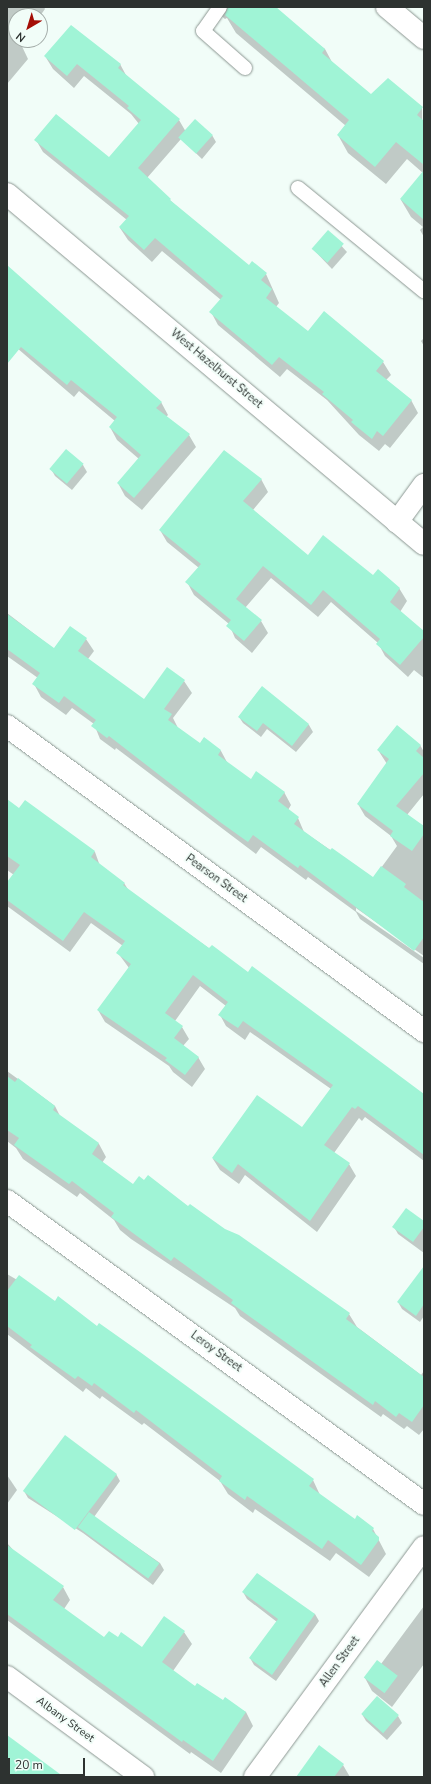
<!DOCTYPE html>
<style>
body{margin:0}
#map{position:relative;width:431px;height:1784px;overflow:hidden;background:#f1fdf8;font-family:"Nunito Sans",sans-serif}
div>[style]{position:absolute}
.shadow>*{inset:0;background:#0003}
.building>*{inset:0;background:#a0f4d6;transform-origin:0 0}
.roads{filter:drop-shadow(0 0 1px #8c9792) drop-shadow(0 0 1px #8c9792)}
.service>*{height:14px;margin:-7px;padding:0 7px;transform-origin:7px;border-radius:7px;background:#fff}
.minor>*{height:22px;margin:-11px;padding:0 11px;transform-origin:11px;border-radius:11px;background:#fff}
span{translate:-50% -50%;white-space:nowrap;text-align:center;line-height:1.15;-webkit-text-stroke:3.5px #f1fdf8;paint-order:stroke}
.street-label{font-size:11px;color:#2d3230}
.frame{position:absolute;inset:0;border:8px solid #2d3230;pointer-events:none}
.north{position:absolute;left:8px;top:8px;width:40px;height:40px;box-sizing:border-box;background:#f1fdf8;border:1px solid #a3aca8;border-radius:50%;rotate:218deg;font-size:11px;font-weight:700;line-height:16px;text-align:center;color:#2d3230}
.north::after{content:'';display:block;margin:auto;width:14px;height:18px;background:#a40e06;clip-path:polygon(50% 0,100% 100%,50% 72%,0 100%)}
.scale{position:absolute;left:8px;top:1758px;width:77px;height:18px;box-sizing:border-box;border:2px solid #2d3230;border-top:0;padding-left:5px;font-size:12px;line-height:14px;white-space:nowrap;color:#2d3230;-webkit-text-stroke:3px #f1fdf8;paint-order:stroke}
</style>
<div id="map">
<div class="shadow">
<i style="clip-path:polygon(7px 7px,44px 7px,45px 9px,40px 16px,16px 16px,16px 40px,19px 40px,28px 59px,7px 84px)"></i>
<i style="clip-path:polygon(211px 7px,266px 7px,325px 49px,333px 64px,371px 96px,388px 79px,422px 108px,424px 237px,420px 230px,423px 227px,411px 217px,401px 200px,423px 173px,407px 159px,386px 184px,348px 153px,338px 135px,346px 126px,236px 33px,227px 18px,225px 19px)"></i>
<i style="clip-path:polygon(45px 56px,120px 64px,127px 77px,179px 120px,186px 132px,212px 135px,216px 142px,202px 159px,181px 139px,147px 178px,174px 204px,249px 266px,266px 274px,279px 303px,276px 307px,308px 332px,324px 313px,383px 362px,391px 375px,386px 380px,411px 400px,418px 413px,390px 448px,385px 444px,379px 451px,359px 435px,327px 400px,287px 369px,280px 377px,218px 325px,211px 312px,221px 300px,162px 251px,152px 262px,128px 240px,120px 228px,127px 220px,43px 152px,36px 140px,109px 159px,139px 124px,131px 114px,84px 76px,74px 88px,53px 69px)"></i>
<i style="clip-path:polygon(328px 231px,347px 252px,332px 269px,313px 249px)"></i>
<i style="clip-path:polygon(7px 266px,161px 402px,168px 415px,166px 417px,189px 435px,196px 447px,142px 510px,125px 496px,118px 483px,139px 459px,117px 440px,110px 427px,115px 421px,79px 391px,74px 397px,17px 348px,7px 334px)"></i>
<i style="clip-path:polygon(424px 338px,424px 346px,421px 341px)"></i>
<i style="clip-path:polygon(66px 451px,83px 465px,87px 472px,72px 490px,55px 476px,51px 469px)"></i>
<i style="clip-path:polygon(261px 479px,268px 492px,253px 510px,308px 556px,373px 576px,399px 588px,407px 601px,400px 612px,424px 632px,424px 678px,414px 670px,408px 677px,385px 656px,378px 643px,331px 602px,318px 617px,271px 578px,245px 608px,261px 621px,268px 633px,252px 653px,235px 638px,229px 624px,194px 595px,187px 582px,199px 568px,167px 542px,160px 530px)"></i>
<i style="clip-path:polygon(7px 613px,54px 649px,70px 627px,86px 639px,94px 651px,88px 659px,144px 700px,184px 681px,192px 693px,173px 718px,178px 728px,200px 744px,204px 738px,221px 751px,228px 764px,251px 780px,284px 792px,291px 805px,288px 810px,298px 818px,304px 832px,373px 879px,397px 846px,391px 836px,365px 816px,358px 804px,387px 764px,378px 750px,420px 745px,424px 752px,424px 794px,407px 815px,424px 828px,424px 956px,356px 908px,356px 911px,424px 958px,424px 964px,360px 919px,356px 912px,308px 877px,306px 880px,261px 847px,256px 854px,116px 748px,115px 750px,100px 739px,94px 724px,72px 708px,66px 715px,41px 697px,34px 684px,38px 678px,7px 656px)"></i>
<i style="clip-path:polygon(262px 687px,309px 725px,313px 732px,296px 752px,267px 729px,261px 737px,243px 723px,239px 717px)"></i>
<i style="clip-path:polygon(25px 801px,95px 852px,100px 866px,124px 883px,129px 891px,210px 949px,248px 973px,424px 1095px,424px 1161px,365px 1117px,362px 1121px,359px 1118px,334px 1153px,349px 1164px,356px 1176px,317px 1232px,245px 1175px,239px 1184px,220px 1170px,213px 1159px,302px 1129px,331px 1089px,250px 1032px,245px 1040px,226px 1026px,220px 1015px,226px 1006px,200px 986px,175px 1021px,182px 1027px,189px 1039px,183px 1046px,198px 1057px,205px 1069px,192px 1087px,173px 1072px,169px 1066px,105px 1022px,98px 1010px,129px 968px,118px 953px,123px 946px,91px 923px,70px 952px,7px 906px,7px 884px,14px 875px,7px 870px,7px 826px)"></i>
<i style="clip-path:polygon(7px 1071px,55px 1106px,60px 1116px,99px 1144px,106px 1157px,102px 1163px,133px 1185px,189px 1207px,349px 1314px,357px 1327px,421px 1375px,424px 1371px,424px 1429px,419px 1435px,407px 1426px,404px 1429px,383px 1414px,381px 1417px,240px 1316px,235px 1308px,131px 1239px,120px 1230px,114px 1220px,80px 1193px,77px 1197px,23px 1159px,16px 1148px,7px 1141px)"></i>
<i style="clip-path:polygon(424px 1222px,424px 1253px,398px 1234px,394px 1227px)"></i>
<i style="clip-path:polygon(424px 1268px,424px 1316px,420px 1322px,402px 1309px,398px 1302px)"></i>
<i style="clip-path:polygon(7px 1274px,98px 1327px,313px 1480px,320px 1495px,355px 1520px,357px 1517px,373px 1529px,386px 1554px,369px 1577px,336px 1553px,330px 1561px,255px 1509px,253px 1513px,228px 1494px,220px 1481px,144px 1423px,142px 1425px,102px 1396px,100px 1399px,86px 1388px,83px 1392px,7px 1334px)"></i>
<i style="clip-path:polygon(116px 1474px,120px 1481px,94px 1517px,160px 1563px,164px 1570px,153px 1585px,83px 1533px,28px 1498px,24px 1491px)"></i>
<i style="clip-path:polygon(7px 1475px,17px 1490px,7px 1504px)"></i>
<i style="clip-path:polygon(7px 1543px,15px 1552px,63px 1587px,70px 1600px,64px 1609px,104px 1639px,118px 1639px,142px 1648px,184px 1632px,192px 1644px,173px 1671px,195px 1688px,246px 1712px,253px 1726px,221px 1773px,191px 1752px,190px 1754px,7px 1620px)"></i>
<i style="clip-path:polygon(243px 1592px,315px 1614px,319px 1621px,276px 1681px,254px 1665px,250px 1658px,277px 1622px,247px 1599px)"></i>
<i style="clip-path:polygon(424px 1606px,424px 1664px,392px 1707px,372px 1691px,365px 1678px,381px 1664px)"></i>
<i style="clip-path:polygon(377px 1698px,398px 1716px,402px 1723px,387px 1740px,366px 1721px,362px 1714px)"></i>
<i style="clip-path:polygon(343px 1765px,350px 1777px,297px 1777px)"></i>
</div>
<div class="building">
<i style="clip-path:polygon(228px 7px,276px 7px,325px 49px,322px 53px,371px 94px,388px 78px,423px 107px,417px 115px,424px 121px,424px 165px,396px 142px,375px 167px,337px 135px,349px 120px,225px 15px)"></i>
<i style="clip-path:polygon(71px 25px,121px 64px,118px 68px,180px 119px,138px 168px,171px 199px,170px 200px,249px 265px,252px 261px,267px 273px,261px 280px,272px 289px,266px 298px,308px 331px,324px 311px,384px 361px,376px 371px,412px 400px,383px 436px,377px 431px,372px 439px,351px 422px,353px 420px,322px 394px,324px 392px,279px 357px,272px 365px,246px 343px,209px 312px,223px 296px,155px 238px,144px 250px,119px 227px,129px 216px,34px 140px,56px 114px,109px 157px,141px 120px,127px 108px,129px 106px,77px 64px,67px 76px,44px 56px)"></i>
<i style="left:195px;top:119px;width:24px;height:25px;rotate:42deg"></i>
<i style="clip-path:polygon(424px 170px,424px 220px,400px 199px)"></i>
<i style="left:328px;top:230px;width:21px;height:25px;rotate:41deg"></i>
<i style="clip-path:polygon(7px 265px,162px 402px,156px 408px,190px 434px,134px 498px,117px 483px,141px 455px,109px 427px,117px 417px,71px 380px,67px 385px,21px 347px,7px 364px)"></i>
<i style="left:66px;top:449px;width:23px;height:26px;rotate:40deg"></i>
<i style="clip-path:polygon(224px 450px,262px 479px,243px 501px,308px 555px,323px 535px,373px 575px,378px 569px,400px 588px,390px 602px,424px 631px,424px 637px,400px 665px,376px 644px,380px 639px,323px 590px,311px 605px,263px 566px,236px 599px,262px 620px,244px 641px,226px 626px,231px 620px,185px 582px,201px 564px,159px 530px)"></i>
<i style="clip-path:polygon(7px 614px,54px 648px,70px 626px,87px 638px,78px 651px,144px 699px,167px 667px,185px 680px,164px 709px,172px 714px,168px 720px,200px 743px,204px 737px,221px 750px,218px 755px,251px 779px,256px 771px,285px 792px,278px 801px,299px 817px,294px 824px,330px 850px,332px 848px,373px 877px,381px 866px,406px 884px,404px 887px,424px 902px,424px 937px,414px 951px,300px 865px,298px 868px,253px 835px,248px 842px,220px 822px,109px 736px,107px 738px,91px 726px,96px 720px,64px 696px,59px 703px,32px 684px,40px 673px,7px 649px)"></i>
<i style="clip-path:polygon(262px 686px,309px 724px,292px 746px,263px 723px,257px 731px,238px 717px)"></i>
<i style="clip-path:polygon(397px 725px,421px 745px,416px 751px,424px 758px,424px 773px,396px 806px,424px 826px,424px 834px,412px 851px,390px 836px,393px 831px,357px 804px,389px 759px,377px 750px)"></i>
<i style="clip-path:polygon(7px 799px,19px 808px,25px 800px,95px 851px,91px 857px,125px 883px,123px 885px,209px 948px,212px 945px,248px 972px,252px 966px,424px 1094px,424px 1155px,358px 1106px,355px 1109px,352px 1107px,324px 1145px,350px 1163px,310px 1221px,238px 1164px,232px 1173px,212px 1158px,257px 1095px,302px 1127px,333px 1085px,243px 1021px,238px 1028px,218px 1015px,228px 1002px,193px 975px,165px 1013px,183px 1026px,174px 1038px,199px 1057px,185px 1075px,165px 1060px,167px 1058px,97px 1010px,131px 964px,116px 953px,125px 941px,84px 912px,63px 941px,7px 900px,7px 882px,20px 865px,7px 856px)"></i>
<i style="clip-path:polygon(7px 1076px,15px 1082px,18px 1078px,55px 1106px,53px 1110px,99px 1143px,92px 1154px,133px 1184px,139px 1176px,144px 1180px,148px 1175px,188px 1206px,190px 1204px,225px 1229px,239px 1235px,350px 1313px,346px 1319px,424px 1377px,424px 1405px,412px 1422px,399px 1413px,396px 1417px,375px 1401px,373px 1405px,231px 1303px,233px 1300px,174px 1257px,171px 1261px,122px 1225px,111px 1217px,114px 1213px,72px 1181px,69px 1184px,14px 1145px,19px 1138px,7px 1130px)"></i>
<i style="clip-path:polygon(406px 1208px,424px 1221px,424px 1227px,413px 1242px,392px 1227px)"></i>
<i style="clip-path:polygon(424px 1266px,424px 1304px,416px 1316px,397px 1302px)"></i>
<i style="clip-path:polygon(19px 1275px,55px 1301px,58px 1296px,97px 1326px,99px 1323px,140px 1352px,314px 1479px,309px 1486px,355px 1519px,357px 1515px,374px 1528px,372px 1531px,379px 1537px,379px 1540px,361px 1565px,328px 1540px,322px 1549px,247px 1496px,245px 1500px,219px 1481px,222px 1476px,136px 1410px,134px 1413px,94px 1383px,92px 1386px,78px 1376px,75px 1379px,30px 1347px,32px 1345px,7px 1326px,7px 1291px)"></i>
<i style="left:65px;top:1435px;width:65px;height:70px;rotate:37deg"></i>
<i style="left:89px;top:1512px;width:87px;height:19px;rotate:36deg"></i>
<i style="clip-path:polygon(7px 1545px,64px 1586px,53px 1600px,104px 1637px,109px 1631px,118px 1637px,121px 1632px,142px 1647px,164px 1616px,185px 1631px,162px 1662px,195px 1686px,197px 1683px,223px 1700px,225px 1697px,246px 1712px,213px 1761px,183px 1740px,182px 1742px,7px 1614px)"></i>
<i style="clip-path:polygon(257px 1573px,315px 1614px,272px 1675px,249px 1658px,278px 1619px,242px 1592px)"></i>
<i style="left:377px;top:1660px;width:26px;height:22px;rotate:37deg"></i>
<i style="left:377px;top:1696px;width:29px;height:24px;rotate:41deg"></i>
<i style="clip-path:polygon(7px 1735px,64px 1777px,7px 1777px)"></i>
<i style="clip-path:polygon(319px 1745px,344px 1764px,334px 1777px,296px 1777px)"></i>
</div>
<div class="roads">
<div class="service">
<i style="left:220px;top:7px;width:29px;rotate:125deg"></i>
<i style="left:203px;top:31px;width:56px;rotate:41.4deg"></i>
<i style="left:298px;top:188px;width:163px;rotate:39.3deg"></i>
</div>
<div class="minor">
<i style="left:387px;top:7px;width:48px;rotate:40deg"></i>
<i style="left:7px;top:194px;width:544px;rotate:40.01deg"></i>
<i style="left:397px;top:522px;width:46px;rotate:-53.9deg"></i>
<i style="left:7px;top:726px;width:517px;rotate:36.18deg"></i>
<i style="left:7px;top:1201px;width:515px;rotate:36deg"></i>
<i style="left:7px;top:1677px;width:169px;rotate:36.3deg"></i>
<i style="left:255px;top:1777px;width:285px;rotate:-53.7deg"></i>
</div>
</div>
<div class="street-label">
<span style="left:216px;top:369px;rotate:40deg">West Hazelhurst Street</span>
<span style="left:216px;top:879px;rotate:36deg">Pearson Street</span>
<span style="left:216px;top:1352px;rotate:36deg">Leroy Street</span>
<span style="left:340px;top:1662px;rotate:-54deg">Allen Street</span>
<span style="left:65px;top:1720px;rotate:36deg">Albany Street</span>
</div>
<div class="frame"></div>
<div class="north">N</div>
<div class="scale">20 m</div>
</div>
